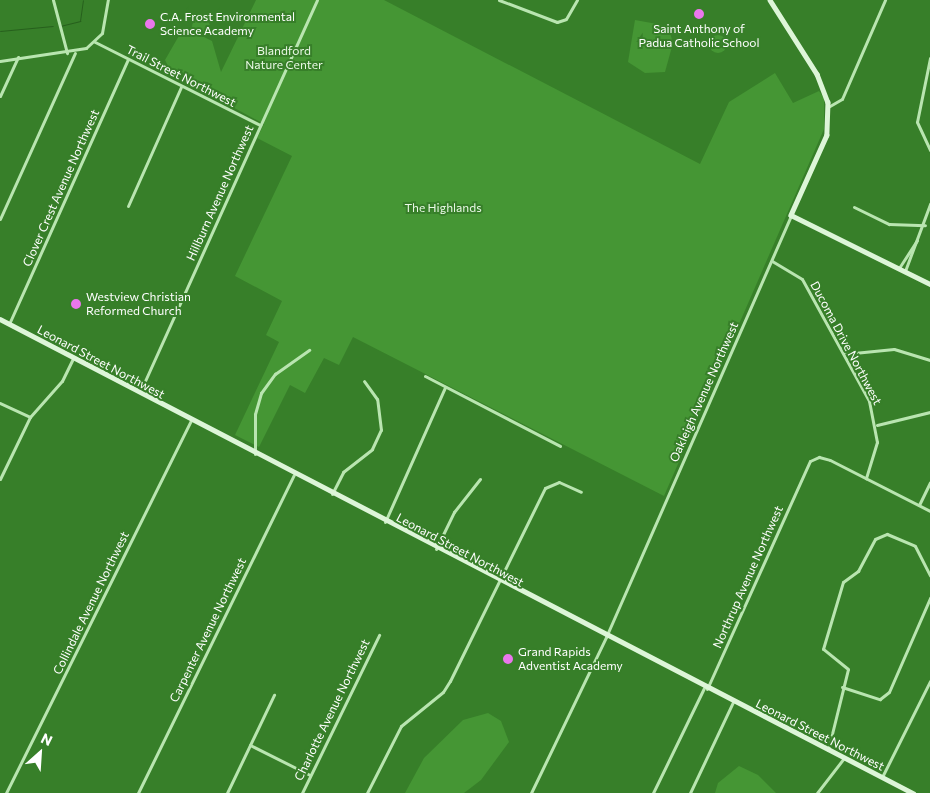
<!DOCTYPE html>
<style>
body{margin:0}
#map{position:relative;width:930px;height:793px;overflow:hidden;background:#377f29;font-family:Commissioner,sans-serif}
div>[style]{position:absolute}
.green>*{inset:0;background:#459634}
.round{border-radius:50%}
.stream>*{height:1px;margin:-0.5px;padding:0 0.5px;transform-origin:0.5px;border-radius:0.5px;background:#27601d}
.street>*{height:3px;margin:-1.5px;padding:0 1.5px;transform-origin:1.5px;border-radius:1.5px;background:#b9e5b0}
.secondary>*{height:4.5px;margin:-2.25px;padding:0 2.25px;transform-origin:2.25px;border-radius:2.25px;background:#ddf5d8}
.dots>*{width:14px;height:14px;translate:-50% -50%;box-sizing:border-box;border:2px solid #377f29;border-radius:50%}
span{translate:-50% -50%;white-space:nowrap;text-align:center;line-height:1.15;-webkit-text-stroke:4px #377f29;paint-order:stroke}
.poi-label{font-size:12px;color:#fff}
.left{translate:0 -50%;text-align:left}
.park-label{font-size:12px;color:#eaf9e6}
.street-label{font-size:12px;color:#fff}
.north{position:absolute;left:15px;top:728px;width:50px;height:50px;-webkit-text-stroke:4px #377f29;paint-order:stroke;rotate:26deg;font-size:14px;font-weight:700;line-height:20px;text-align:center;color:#fff}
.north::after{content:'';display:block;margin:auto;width:18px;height:22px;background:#fff;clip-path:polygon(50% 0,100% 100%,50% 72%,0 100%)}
</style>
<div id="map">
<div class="green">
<i style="clip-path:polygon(256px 0,384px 0,700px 164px,729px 102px,775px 73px,793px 103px,819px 91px,824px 98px,824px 129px,664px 496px,353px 337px,339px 365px,324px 358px,305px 393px,290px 385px,259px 447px,235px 435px,279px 342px,266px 335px,282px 301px,235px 276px,292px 156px,257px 138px,264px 124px,172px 74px,165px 60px,184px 27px,212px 41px,221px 72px)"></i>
<i class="round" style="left:192px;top:18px;width:18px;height:18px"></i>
<i style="clip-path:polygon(635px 20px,668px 26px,673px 43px,665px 72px,645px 73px,628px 62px)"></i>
<i class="round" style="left:709px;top:35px;width:18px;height:18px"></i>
<i style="clip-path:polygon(488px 713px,501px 721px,509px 742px,481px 780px,464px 793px,405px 793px,424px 758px,463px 720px)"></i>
<i style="clip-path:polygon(739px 766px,758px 775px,776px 793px,715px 793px,718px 783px)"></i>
</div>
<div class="stream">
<i style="left:60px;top:26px;width:21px;rotate:-14deg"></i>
<i style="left:80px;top:21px;width:21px;rotate:-82deg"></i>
<i style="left:0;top:31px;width:53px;rotate:-5.4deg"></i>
</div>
<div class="street">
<i style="left:53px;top:0;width:55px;rotate:75.2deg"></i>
<i style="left:499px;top:0;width:62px;rotate:20.8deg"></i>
<i style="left:557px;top:22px;width:9px;rotate:-18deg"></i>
<i style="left:566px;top:19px;width:22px;rotate:-60deg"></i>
<i style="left:95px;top:42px;width:185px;rotate:26.7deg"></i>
<i style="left:930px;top:58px;width:65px;rotate:101.5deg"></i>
<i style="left:917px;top:122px;width:31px;rotate:65deg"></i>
<i style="left:0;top:61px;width:87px;rotate:-8.6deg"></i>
<i style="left:86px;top:48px;width:22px;rotate:-43deg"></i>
<i style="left:102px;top:33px;width:34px;rotate:-80deg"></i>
<i style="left:0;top:96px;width:43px;rotate:-65.2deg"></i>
<i style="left:828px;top:107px;width:16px;rotate:-30deg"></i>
<i style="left:842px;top:99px;width:108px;rotate:-66.5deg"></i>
<i style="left:128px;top:206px;width:130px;rotate:-66deg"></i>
<i style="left:854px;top:207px;width:39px;rotate:26deg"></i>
<i style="left:889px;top:224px;width:36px;rotate:2deg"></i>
<i style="left:0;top:219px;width:182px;rotate:-65.7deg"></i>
<i style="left:772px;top:261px;width:35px;rotate:31deg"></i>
<i style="left:802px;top:279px;width:139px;rotate:61.2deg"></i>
<i style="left:869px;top:401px;width:42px;rotate:79deg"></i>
<i style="left:877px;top:442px;width:38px;rotate:107deg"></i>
<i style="left:899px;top:268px;width:33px;rotate:-57deg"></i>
<i style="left:905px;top:271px;width:72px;rotate:-69.5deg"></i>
<i style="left:9px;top:324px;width:290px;rotate:-65.8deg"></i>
<i style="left:844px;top:354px;width:50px;rotate:-5.7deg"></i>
<i style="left:894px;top:349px;width:38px;rotate:17deg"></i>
<i style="left:425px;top:376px;width:152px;rotate:27.4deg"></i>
<i style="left:140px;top:392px;width:430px;rotate:-65.7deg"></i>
<i style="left:0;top:403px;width:33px;rotate:25deg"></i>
<i style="left:877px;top:425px;width:55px;rotate:-13.8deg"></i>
<i style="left:255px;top:454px;width:40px;rotate:-90deg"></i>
<i style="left:255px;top:414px;width:22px;rotate:-74deg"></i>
<i style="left:261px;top:393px;width:24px;rotate:-54deg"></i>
<i style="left:275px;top:374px;width:42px;rotate:-35.2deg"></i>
<i style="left:0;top:479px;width:69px;rotate:-64.2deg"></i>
<i style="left:30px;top:417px;width:48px;rotate:-48.4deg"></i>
<i style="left:62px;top:381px;width:25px;rotate:-64deg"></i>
<i style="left:332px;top:494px;width:25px;rotate:-63deg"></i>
<i style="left:343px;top:472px;width:37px;rotate:-38deg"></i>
<i style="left:372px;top:449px;width:21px;rotate:-65deg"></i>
<i style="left:381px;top:430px;width:31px;rotate:-97deg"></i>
<i style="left:377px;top:399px;width:22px;rotate:-126deg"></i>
<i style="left:919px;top:505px;width:25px;rotate:-64deg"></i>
<i style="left:385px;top:522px;width:148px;rotate:-66deg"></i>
<i style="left:436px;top:549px;width:41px;rotate:-64.1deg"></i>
<i style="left:454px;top:512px;width:42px;rotate:-51.8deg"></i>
<i style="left:842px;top:687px;width:40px;rotate:18deg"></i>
<i style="left:880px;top:699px;width:11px;rotate:-38deg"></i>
<i style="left:889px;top:692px;width:103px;rotate:-66.4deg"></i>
<i style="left:707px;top:689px;width:250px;rotate:-65.7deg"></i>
<i style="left:810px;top:461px;width:10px;rotate:-24deg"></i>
<i style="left:819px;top:457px;width:11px;rotate:15deg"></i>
<i style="left:830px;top:460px;width:112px;rotate:27deg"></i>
<i style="left:250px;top:745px;width:67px;rotate:26.6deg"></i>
<i style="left:828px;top:750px;width:83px;rotate:-76.1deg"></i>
<i style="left:848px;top:669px;width:32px;rotate:-141deg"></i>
<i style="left:823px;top:649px;width:70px;rotate:-73.4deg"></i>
<i style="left:843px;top:582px;width:19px;rotate:-36deg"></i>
<i style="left:858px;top:571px;width:36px;rotate:-62deg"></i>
<i style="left:875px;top:539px;width:13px;rotate:-23deg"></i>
<i style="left:887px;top:534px;width:30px;rotate:23deg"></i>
<i style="left:915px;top:546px;width:33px;rotate:63deg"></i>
<i style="left:882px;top:777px;width:107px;rotate:-63.4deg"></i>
<i style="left:6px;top:793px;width:416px;rotate:-63.6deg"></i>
<i style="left:138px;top:793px;width:354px;rotate:-63.9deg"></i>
<i style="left:227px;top:793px;width:109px;rotate:-64.4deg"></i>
<i style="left:302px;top:793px;width:176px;rotate:-64deg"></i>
<i style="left:367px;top:793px;width:75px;rotate:-63.1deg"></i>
<i style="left:401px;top:726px;width:54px;rotate:-39deg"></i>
<i style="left:443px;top:692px;width:13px;rotate:-58deg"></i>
<i style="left:450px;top:681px;width:215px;rotate:-63.8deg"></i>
<i style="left:545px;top:488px;width:15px;rotate:-23deg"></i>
<i style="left:559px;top:482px;width:24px;rotate:24deg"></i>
<i style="left:531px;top:793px;width:173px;rotate:-64.3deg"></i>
<i style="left:606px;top:637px;width:461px;rotate:-66.3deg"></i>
<i style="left:653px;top:793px;width:117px;rotate:-64.1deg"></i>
<i style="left:690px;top:793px;width:101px;rotate:-64.7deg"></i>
<i style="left:817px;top:793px;width:44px;rotate:-52.4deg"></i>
</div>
<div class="secondary">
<i style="left:770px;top:0;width:88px;rotate:57.6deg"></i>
<i style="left:817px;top:74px;width:30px;rotate:69deg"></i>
<i style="left:828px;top:102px;width:33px;rotate:92deg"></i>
<i style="left:827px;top:135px;width:88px;rotate:114.2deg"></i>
<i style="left:791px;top:215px;width:155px;rotate:26.4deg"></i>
<i style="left:0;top:319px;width:1029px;rotate:27.44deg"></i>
</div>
<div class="dots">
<i style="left:699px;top:14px;background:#ea77ec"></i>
<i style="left:150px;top:24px;background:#ea77ec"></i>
<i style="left:76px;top:304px;background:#ea77ec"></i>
<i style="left:508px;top:659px;background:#ea77ec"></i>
</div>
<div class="poi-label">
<span class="left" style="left:160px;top:24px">C.A. Frost Environmental<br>Science Academy</span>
<span style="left:699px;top:36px">Saint Anthony of<br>Padua Catholic School</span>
<span class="left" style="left:86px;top:304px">Westview Christian<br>Reformed Church</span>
<span class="left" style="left:518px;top:659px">Grand Rapids<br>Adventist Academy</span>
</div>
<div class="park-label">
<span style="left:284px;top:58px">Blandford<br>Nature Center</span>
<span style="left:443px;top:208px">The Highlands</span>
</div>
<div class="street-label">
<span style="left:181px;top:76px;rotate:27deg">Trail Street Northwest</span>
<span style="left:61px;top:188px;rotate:-66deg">Clover Crest Avenue Northwest</span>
<span style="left:220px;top:193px;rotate:-66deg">Hillburn Avenue Northwest</span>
<span style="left:846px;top:343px;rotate:62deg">Ducoma Drive Northwest</span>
<span style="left:101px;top:362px;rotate:28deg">Leonard Street Northwest</span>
<span style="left:704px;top:392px;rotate:-66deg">Oakleigh Avenue Northwest</span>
<span style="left:460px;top:550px;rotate:28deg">Leonard Street Northwest</span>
<span style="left:748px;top:577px;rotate:-66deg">Northrup Avenue Northwest</span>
<span style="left:91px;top:603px;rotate:-64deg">Collindale Avenue Northwest</span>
<span style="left:208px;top:630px;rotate:-64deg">Carpenter Avenue Northwest</span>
<span style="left:332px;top:710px;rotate:-64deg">Charlotte Avenue Northwest</span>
<span style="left:820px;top:735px;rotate:27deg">Leonard Street Northwest</span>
</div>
<div class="north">N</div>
</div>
